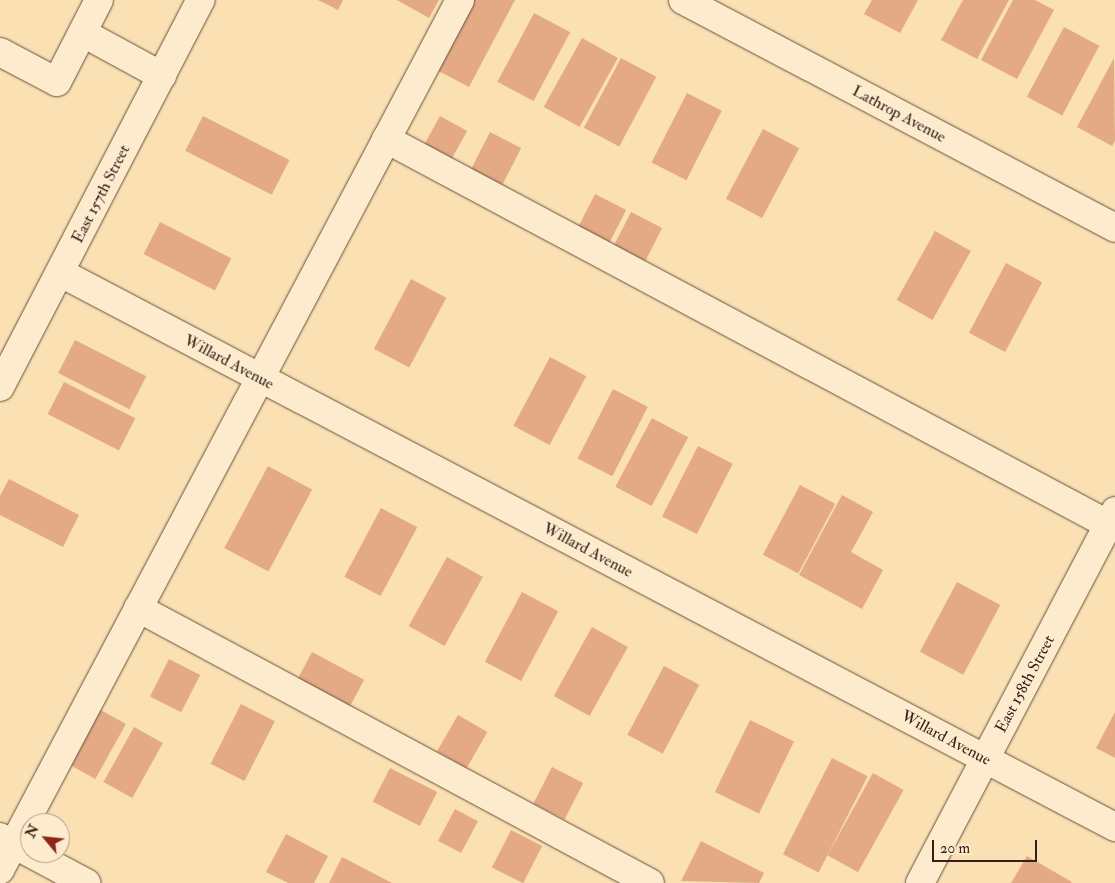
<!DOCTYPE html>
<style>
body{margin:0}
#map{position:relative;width:1115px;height:883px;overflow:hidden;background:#fae0b2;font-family:"IM FELL Double Pica",serif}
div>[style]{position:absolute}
.building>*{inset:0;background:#e4aa85;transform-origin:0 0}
.roads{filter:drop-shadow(0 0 1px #66503e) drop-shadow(0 0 1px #66503e)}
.minor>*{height:28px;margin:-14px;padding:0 14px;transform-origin:14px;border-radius:14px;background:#fcebcd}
span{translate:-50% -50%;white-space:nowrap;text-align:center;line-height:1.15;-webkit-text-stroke:5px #fcebcd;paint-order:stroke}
.street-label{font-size:16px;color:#352018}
.north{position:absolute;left:20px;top:813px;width:50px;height:50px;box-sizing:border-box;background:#fcebcd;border:1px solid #ac9a85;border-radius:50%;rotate:298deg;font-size:14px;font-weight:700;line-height:20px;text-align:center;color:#352018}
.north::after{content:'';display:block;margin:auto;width:18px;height:22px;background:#8f2418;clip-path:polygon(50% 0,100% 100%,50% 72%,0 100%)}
.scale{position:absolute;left:932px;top:840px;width:105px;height:22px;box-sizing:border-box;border:2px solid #352018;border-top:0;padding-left:6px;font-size:15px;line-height:18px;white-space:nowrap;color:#352018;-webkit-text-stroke:4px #fcebcd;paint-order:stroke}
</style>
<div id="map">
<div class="building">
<i style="clip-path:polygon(318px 0,343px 0,338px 10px)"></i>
<i style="clip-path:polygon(397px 0,439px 0,429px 18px)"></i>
<i style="clip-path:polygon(470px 0,515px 0,469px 87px,433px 68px)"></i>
<i style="clip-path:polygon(872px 0,918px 0,900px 33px,864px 14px)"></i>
<i style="clip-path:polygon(963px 0,1009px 0,977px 59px,941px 40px)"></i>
<i style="clip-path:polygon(1013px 0,1035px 0,1054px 10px,1017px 79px,981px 60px)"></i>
<i style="left:534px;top:13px;width:41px;height:78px;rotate:28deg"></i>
<i style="left:1064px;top:27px;width:40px;height:79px;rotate:28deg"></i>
<i style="left:582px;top:38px;width:41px;height:79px;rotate:29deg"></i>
<i style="left:621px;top:58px;width:40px;height:79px;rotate:28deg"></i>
<i style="clip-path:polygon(1114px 58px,1115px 141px,1112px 146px,1077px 127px)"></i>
<i style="left:687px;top:93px;width:39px;height:78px;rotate:27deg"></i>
<i style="left:203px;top:116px;width:97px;height:39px;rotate:27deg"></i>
<i style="left:440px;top:116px;width:31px;height:34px;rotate:29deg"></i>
<i style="left:763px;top:129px;width:41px;height:79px;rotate:28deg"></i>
<i style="left:490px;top:132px;width:35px;height:42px;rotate:27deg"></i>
<i style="left:595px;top:194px;width:35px;height:42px;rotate:27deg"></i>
<i style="left:631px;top:212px;width:35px;height:41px;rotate:27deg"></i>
<i style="left:160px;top:222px;width:80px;height:36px;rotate:27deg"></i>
<i style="left:935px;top:231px;width:41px;height:79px;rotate:29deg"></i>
<i style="left:1006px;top:263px;width:41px;height:79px;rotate:28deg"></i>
<i style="left:411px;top:279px;width:40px;height:79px;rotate:28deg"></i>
<i style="left:75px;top:340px;width:80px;height:37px;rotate:27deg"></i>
<i style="left:550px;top:357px;width:41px;height:78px;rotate:28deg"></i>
<i style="left:64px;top:382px;width:80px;height:36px;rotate:27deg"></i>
<i style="left:613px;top:389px;width:39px;height:78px;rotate:27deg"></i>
<i style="left:652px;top:418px;width:41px;height:78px;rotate:28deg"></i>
<i style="left:698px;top:446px;width:39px;height:79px;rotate:27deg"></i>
<i style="left:268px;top:466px;width:50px;height:93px;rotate:28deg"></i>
<i style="clip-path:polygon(9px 479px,79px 515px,63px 547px,0 515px,0 496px)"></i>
<i style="left:800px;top:485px;width:40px;height:79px;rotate:28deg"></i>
<i style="clip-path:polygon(842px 495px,873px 512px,851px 552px,883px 570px,862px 609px,799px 575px)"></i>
<i style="left:381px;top:508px;width:41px;height:78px;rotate:28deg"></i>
<i style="left:447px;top:557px;width:41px;height:79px;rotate:29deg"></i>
<i style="left:957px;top:582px;width:49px;height:79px;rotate:28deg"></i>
<i style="left:522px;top:592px;width:41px;height:79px;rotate:28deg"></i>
<i style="left:592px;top:627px;width:41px;height:79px;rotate:29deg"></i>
<i style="left:312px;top:652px;width:59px;height:34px;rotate:28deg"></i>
<i style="left:169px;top:659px;width:35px;height:42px;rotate:27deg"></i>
<i style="left:664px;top:666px;width:40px;height:78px;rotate:28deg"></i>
<i style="left:241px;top:704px;width:38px;height:67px;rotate:27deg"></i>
<i style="left:97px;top:708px;width:33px;height:63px;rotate:29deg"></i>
<i style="clip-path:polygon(1115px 712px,1115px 758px,1096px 748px)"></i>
<i style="left:458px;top:715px;width:34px;height:42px;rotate:30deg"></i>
<i style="left:750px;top:720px;width:49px;height:80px;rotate:26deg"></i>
<i style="left:134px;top:727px;width:33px;height:63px;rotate:29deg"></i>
<i style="left:832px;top:758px;width:40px;height:108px;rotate:27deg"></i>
<i style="left:552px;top:767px;width:35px;height:41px;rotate:27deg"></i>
<i style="left:390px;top:768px;width:53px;height:38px;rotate:27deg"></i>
<i style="left:873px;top:773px;width:35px;height:94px;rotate:29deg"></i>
<i style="left:455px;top:809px;width:26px;height:36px;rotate:28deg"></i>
<i style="left:511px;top:830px;width:35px;height:42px;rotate:27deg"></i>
<i style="clip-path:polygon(286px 834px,328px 856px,314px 883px,288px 883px,266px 872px)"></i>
<i style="clip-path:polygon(701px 841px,764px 873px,759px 883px,681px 881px)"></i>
<i style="clip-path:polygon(1027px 856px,1072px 882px,1071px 883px,1011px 883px)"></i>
<i style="clip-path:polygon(342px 857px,392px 883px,329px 883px)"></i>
</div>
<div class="roads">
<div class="minor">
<i style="left:683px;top:0;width:488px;rotate:27.8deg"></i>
<i style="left:83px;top:33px;width:90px;rotate:28.6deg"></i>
<i style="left:0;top:52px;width:64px;rotate:27.8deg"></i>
<i style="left:57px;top:82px;width:92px;rotate:-62.9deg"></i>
<i style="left:386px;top:139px;width:826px;rotate:28.08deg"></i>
<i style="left:61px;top:273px;width:1191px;rotate:27.73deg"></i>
<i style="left:0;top:387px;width:436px;rotate:-62.6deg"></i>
<i style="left:138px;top:608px;width:581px;rotate:28.24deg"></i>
<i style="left:0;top:837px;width:98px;rotate:28.1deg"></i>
<i style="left:0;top:870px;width:984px;rotate:-62.13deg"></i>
<i style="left:920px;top:883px;width:420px;rotate:-62.3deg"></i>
</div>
</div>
<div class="street-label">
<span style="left:899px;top:114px;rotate:28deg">Lathrop Avenue</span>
<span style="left:101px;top:194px;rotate:-63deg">East 157th Street</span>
<span style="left:229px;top:362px;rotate:28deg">Willard Avenue</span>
<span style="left:588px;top:550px;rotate:28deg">Willard Avenue</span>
<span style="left:1025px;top:684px;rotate:-62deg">East 158th Street</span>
<span style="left:946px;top:738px;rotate:28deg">Willard Avenue</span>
</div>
<div class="north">N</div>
<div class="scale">20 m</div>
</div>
